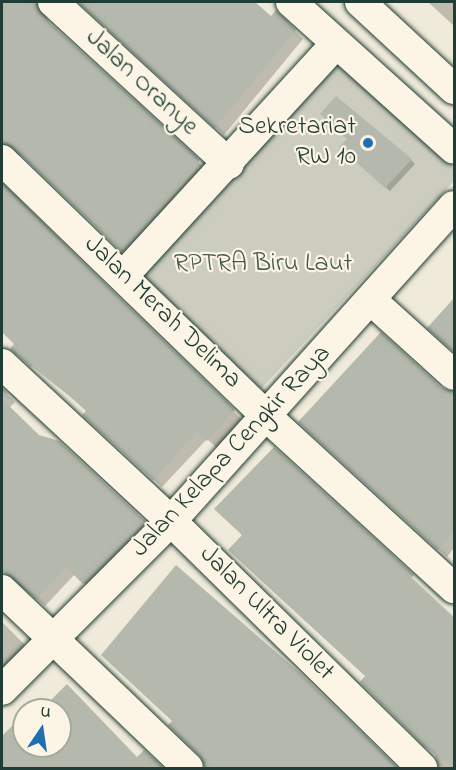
<!DOCTYPE html>
<style>
body{margin:0}
#map{position:relative;width:456px;height:770px;overflow:hidden;background:#efeada;font-family:"Indie Flower",sans-serif}
div>[style]{position:absolute}
.green>*{inset:0;background:#cccdbf}
.shadow>*{inset:0;background:#0003}
.building>*{inset:0;background:#b5b9ad}
.roads{filter:drop-shadow(0 0 2px #1f3d34) drop-shadow(0 0 2px #1f3d34)}
.minor>*{height:30px;margin:-15px;padding:0 15px;transform-origin:15px;border-radius:15px;background:#fcf5e5}
.dots>*{width:16px;height:16px;translate:-50% -50%;box-sizing:border-box;border:3px solid #fcf5e5;border-radius:50%}
span{translate:-50% -50%;white-space:nowrap;text-align:center;line-height:1.15;-webkit-text-stroke:4.5px #fcf5e5;paint-order:stroke}
.street-label{font-size:26px;color:#1f3d34}
.poi-label{font-size:26px;color:#1f3d34}
.right{translate:-100% -50%;text-align:right}
.park-label{font-size:26px;color:#425a50}
.frame{position:absolute;inset:0;border:3px solid #1f3d34;pointer-events:none}
.north{position:absolute;left:12px;top:698px;width:60px;height:60px;box-sizing:border-box;background:#fcf5e5;border:2px solid #a4ab9e;border-radius:50%;rotate:13deg;font-size:16px;font-weight:700;line-height:24px;text-align:center;color:#1f3d34}
.north::after{content:'';display:block;margin:auto;width:21px;height:27px;background:#1f6fb2;clip-path:polygon(50% 0,100% 100%,50% 72%,0 100%)}
</style>
<div id="map">
<div class="green">
<i style="clip-path:polygon(340px 62px,454px 168px,454px 181px,261px 389px,140px 274px)"></i>
</div>
<div class="shadow">
<i style="clip-path:polygon(2px 2px,49px 2px,44px 8px,49px 24px,207px 170px,131px 259px,23px 155px,2px 155px)"></i>
<i style="clip-path:polygon(79px 2px,252px 2px,271px 18px,276px 12px,303px 39px,224px 135px)"></i>
<i style="clip-path:polygon(428px 2px,454px 2px,454px 26px)"></i>
<i style="clip-path:polygon(349px 139px,411px 160px,415px 164px,390px 191px,341px 147px)"></i>
<i style="clip-path:polygon(2px 182px,242px 420px,217px 448px,207px 439px,162px 487px,92px 423px,88px 411px,20px 357px,16px 344px,2px 331px)"></i>
<i style="clip-path:polygon(454px 300px,454px 351px,429px 327px)"></i>
<i style="clip-path:polygon(2px 389px,15px 402px,9px 408px,39px 436px,152px 530px,92px 591px,75px 574px,45px 606px,2px 570px)"></i>
<i style="clip-path:polygon(454px 389px,454px 548px,447px 557px,308px 430px)"></i>
<i style="clip-path:polygon(275px 450px,454px 617px,454px 768px,439px 768px,435px 755px,362px 682px,367px 677px,244px 535px)"></i>
<i style="clip-path:polygon(2px 622px,26px 646px,2px 672px)"></i>
<i style="clip-path:polygon(299px 674px,396px 768px,228px 768px,219px 760px)"></i>
<i style="clip-path:polygon(67px 686px,137px 759px,144px 752px,161px 768px,2px 768px,2px 738px,19px 721px,24px 746px,60px 746px,60px 710px,43px 710px)"></i>
</div>
<div class="building">
<i style="clip-path:polygon(2px 2px,36px 2px,41px 15px,200px 160px,122px 252px,14px 148px,2px 143px)"></i>
<i style="clip-path:polygon(78px 2px,255px 2px,271px 16px,276px 10px,296px 30px,215px 128px)"></i>
<i style="clip-path:polygon(336px 96px,412px 159px,385px 188px,339px 147px,347px 139px,320px 114px)"></i>
<i style="clip-path:polygon(2px 184px,235px 410px,207px 441px,197px 432px,153px 480px,82px 415px,86px 411px,34px 363px,31px 367px,10px 349px,14px 344px,2px 332px)"></i>
<i style="clip-path:polygon(454px 298px,454px 352px,427px 328px)"></i>
<i style="clip-path:polygon(381px 332px,442px 388px,454px 392px,454px 531px,438px 550px,298px 422px)"></i>
<i style="clip-path:polygon(2px 387px,7px 393px,2px 399px,39px 435px,59px 441px,145px 521px,83px 584px,66px 567px,36px 599px,2px 571px)"></i>
<i style="clip-path:polygon(274px 447px,414px 575px,410px 579px,454px 619px,454px 768px,424px 746px,360px 682px,365px 676px,228px 550px,242px 535px,214px 509px)"></i>
<i style="clip-path:polygon(176px 565px,300px 673px,398px 768px,205px 768px,200px 756px,168px 725px,172px 721px,101px 655px)"></i>
<i style="clip-path:polygon(67px 684px,137px 757px,144px 750px,164px 768px,2px 768px,2px 736px,19px 719px,24px 724px,24px 746px,60px 746px,60px 710px,41px 710px)"></i>
</div>
<div class="roads">
<div class="minor">
<i style="left:53px;top:2px;width:239px;rotate:42.6deg"></i>
<i style="left:291px;top:2px;width:219px;rotate:42deg"></i>
<i style="left:360px;top:2px;width:128px;rotate:42.8deg"></i>
<i style="left:2px;top:160px;width:368px;rotate:44.1deg"></i>
<i style="left:266px;top:416px;width:255px;rotate:42.5deg"></i>
<i style="left:124px;top:275px;width:314px;rotate:-47.5deg"></i>
<i style="left:372px;top:301px;width:110px;rotate:42.1deg"></i>
<i style="left:2px;top:364px;width:231px;rotate:42.9deg"></i>
<i style="left:171px;top:521px;width:352px;rotate:44.5deg"></i>
<i style="left:2px;top:590px;width:257px;rotate:43.7deg"></i>
<i style="left:2px;top:690px;width:239px;rotate:-45deg"></i>
<i style="left:171px;top:521px;width:423px;rotate:-48.1deg"></i>
</div>
</div>
<div class="dots">
<i style="left:368px;top:143px;background:#1f6fb2"></i>
</div>
<div class="street-label">
<span style="left:141px;top:83px;rotate:43deg">Jalan Oranye</span>
<span style="left:162px;top:313px;rotate:44deg">Jalan Merah Delima</span>
<span style="left:232px;top:452px;rotate:-47deg">Jalan Kelapa Cengkir Raya</span>
<span style="left:266px;top:614px;rotate:45deg">Jalan Ultra Violet</span>
</div>
<div class="poi-label">
<span class="right" style="left:356px;top:143px">Sekretariat<br>RW 10</span>
</div>
<div class="park-label">
<span style="left:263px;top:265px">RPTRA Biru Laut</span>
</div>
<div class="frame"></div>
<div class="north">U</div>
</div>
